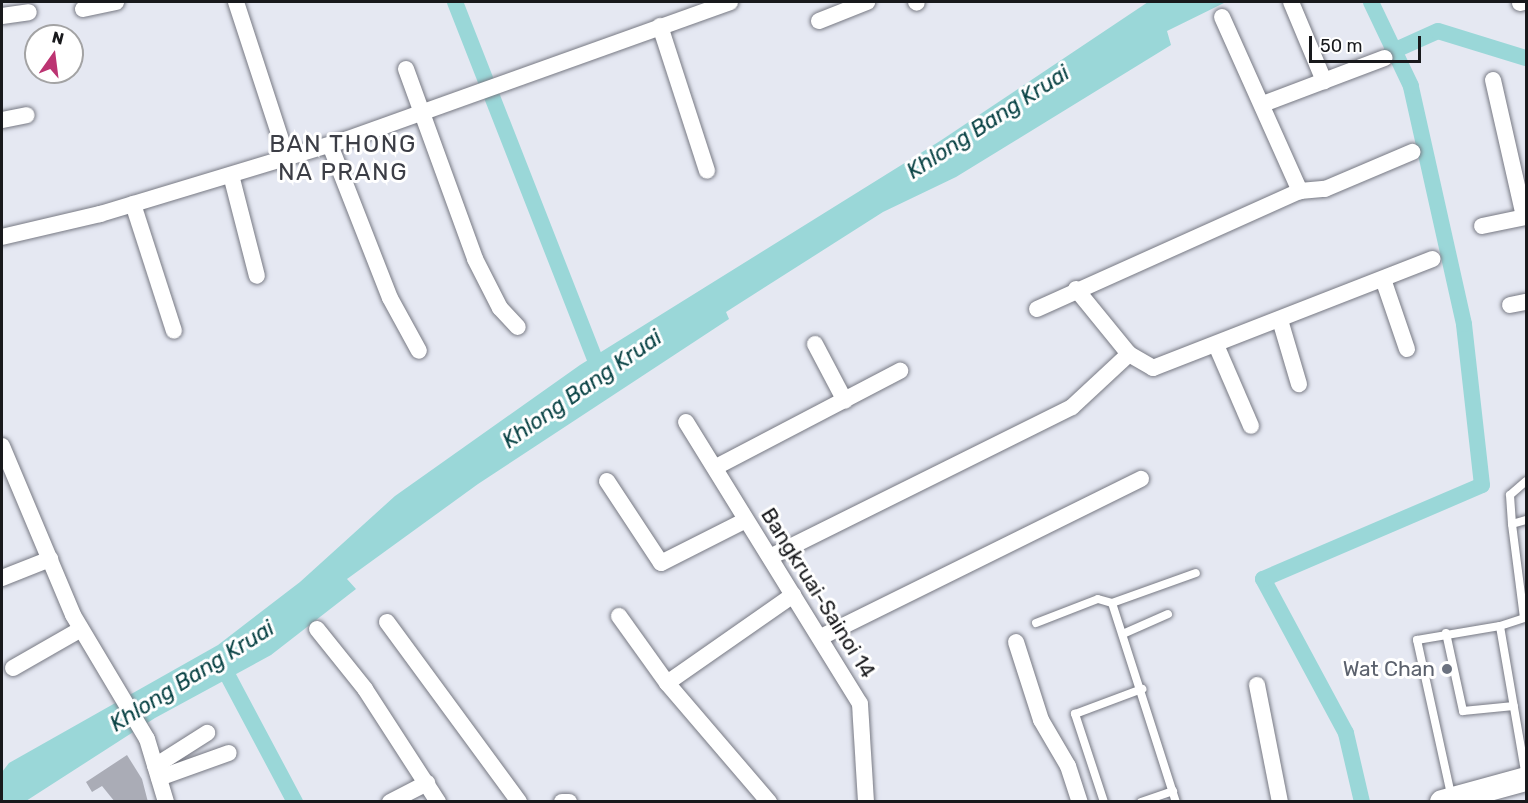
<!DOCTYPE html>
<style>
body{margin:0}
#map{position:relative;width:1528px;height:803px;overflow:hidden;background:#e5e8f2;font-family:Rubik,sans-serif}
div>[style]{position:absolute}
.water>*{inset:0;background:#9ad7d8}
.canal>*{height:16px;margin:-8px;padding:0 8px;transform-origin:8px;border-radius:8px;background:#9ad7d8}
.building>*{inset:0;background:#aaacb6}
.roads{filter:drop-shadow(0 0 2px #777983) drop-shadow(0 0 2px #777983)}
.service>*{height:8px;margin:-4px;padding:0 4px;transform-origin:4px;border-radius:4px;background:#fff}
.minor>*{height:16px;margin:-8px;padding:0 8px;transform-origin:8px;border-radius:8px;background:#fff}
.secondary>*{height:24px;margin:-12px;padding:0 12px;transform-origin:12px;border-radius:12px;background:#fff}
.dots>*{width:16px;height:16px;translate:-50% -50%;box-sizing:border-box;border:3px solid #fff;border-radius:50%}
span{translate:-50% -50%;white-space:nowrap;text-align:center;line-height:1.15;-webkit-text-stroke:6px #fff;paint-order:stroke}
.street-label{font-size:21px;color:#18191c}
.worship-label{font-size:21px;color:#5b616d}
.right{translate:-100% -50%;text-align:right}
.water-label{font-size:22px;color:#084244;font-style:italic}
.quarter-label{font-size:24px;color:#3c3e46;letter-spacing:1.5px}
.frame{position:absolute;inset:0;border:3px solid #18191c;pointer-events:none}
.north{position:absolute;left:24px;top:24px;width:60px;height:60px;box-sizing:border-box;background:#fff;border:2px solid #a3a3a4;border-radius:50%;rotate:14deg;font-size:16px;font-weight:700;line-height:24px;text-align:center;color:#18191c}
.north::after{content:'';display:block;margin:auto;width:21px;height:27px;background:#bc3472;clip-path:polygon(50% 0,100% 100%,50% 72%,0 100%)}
.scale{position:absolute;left:1309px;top:36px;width:112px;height:27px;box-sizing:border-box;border:3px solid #18191c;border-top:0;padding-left:8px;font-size:18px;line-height:21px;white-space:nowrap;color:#18191c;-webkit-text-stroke:4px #fff;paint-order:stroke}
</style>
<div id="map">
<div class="water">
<i style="clip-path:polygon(1148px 2px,1226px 2px,1167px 31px,1171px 45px,956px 177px,883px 212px,726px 312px,729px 319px,478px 484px,347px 579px,356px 589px,271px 655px,155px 718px,26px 801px,2px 802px,2px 772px,9px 763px,218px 645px,300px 582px,395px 496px,580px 365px,940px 141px)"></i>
</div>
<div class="canal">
<i style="left:455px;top:2px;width:401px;rotate:68.6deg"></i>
<i style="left:1391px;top:52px;width:51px;rotate:-24.1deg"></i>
<i style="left:1438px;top:31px;width:92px;rotate:17.1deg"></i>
<i style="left:220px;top:661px;width:160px;rotate:62deg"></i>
<i style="left:1362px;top:802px;width:71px;rotate:-103.1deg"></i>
<i style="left:1346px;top:733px;width:175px;rotate:-118.3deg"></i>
<i style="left:1263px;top:579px;width:238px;rotate:-23.2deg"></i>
<i style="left:1482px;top:485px;width:162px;rotate:-96.4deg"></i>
<i style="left:1464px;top:324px;width:244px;rotate:-102.6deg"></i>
<i style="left:1411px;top:86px;width:93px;rotate:-115.5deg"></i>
</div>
<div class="building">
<i style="clip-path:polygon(127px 755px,142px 779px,148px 802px,115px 802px,102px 786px,92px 792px,86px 782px)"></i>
</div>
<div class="roads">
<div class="service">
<i style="left:1512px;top:524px;width:29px;rotate:-94deg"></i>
<i style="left:1510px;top:495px;width:21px;rotate:-41deg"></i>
<i style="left:1112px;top:603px;width:89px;rotate:-19.7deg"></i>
<i style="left:1036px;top:623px;width:66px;rotate:-21.2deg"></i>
<i style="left:1098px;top:599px;width:15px;rotate:16deg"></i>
<i style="left:1112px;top:603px;width:209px;rotate:72.2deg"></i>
<i style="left:1125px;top:633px;width:47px;rotate:-23.8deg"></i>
<i style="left:1446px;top:633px;width:80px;rotate:77.7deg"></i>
<i style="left:1463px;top:711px;width:51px;rotate:-5.6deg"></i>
<i style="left:1526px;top:777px;width:153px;rotate:-99.8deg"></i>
<i style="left:1500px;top:626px;width:25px;rotate:-18deg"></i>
<i style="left:1524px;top:618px;width:95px;rotate:-97.3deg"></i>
<i style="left:1512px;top:524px;width:15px;rotate:-16deg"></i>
<i style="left:1452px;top:799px;width:163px;rotate:-102.4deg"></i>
<i style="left:1417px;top:640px;width:84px;rotate:-9.6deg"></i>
<i style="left:1104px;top:802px;width:93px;rotate:-108.2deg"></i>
<i style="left:1075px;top:714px;width:72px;rotate:-20.5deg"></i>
<i style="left:1141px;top:802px;width:34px;rotate:-19deg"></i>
</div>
<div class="minor">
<i style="left:236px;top:2px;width:164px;rotate:71.9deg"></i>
<i style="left:916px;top:2px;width:1px;rotate:45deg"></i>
<i style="left:1291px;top:2px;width:86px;rotate:67.3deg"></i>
<i style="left:1520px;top:3px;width:4px;rotate:-14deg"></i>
<i style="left:83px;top:9px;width:34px;rotate:-12deg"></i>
<i style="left:2px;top:16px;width:27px;rotate:-8deg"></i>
<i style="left:1222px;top:17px;width:191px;rotate:65.9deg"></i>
<i style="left:819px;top:21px;width:52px;rotate:-21.6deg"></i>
<i style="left:660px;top:26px;width:152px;rotate:72deg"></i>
<i style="left:406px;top:69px;width:202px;rotate:70deg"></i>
<i style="left:475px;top:259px;width:55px;rotate:63deg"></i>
<i style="left:500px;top:308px;width:26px;rotate:47deg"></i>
<i style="left:1493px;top:80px;width:140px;rotate:77.2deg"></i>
<i style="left:1263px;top:104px;width:130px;rotate:-20.7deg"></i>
<i style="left:2px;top:120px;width:25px;rotate:-11deg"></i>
<i style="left:330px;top:145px;width:164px;rotate:68.6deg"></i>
<i style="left:390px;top:298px;width:60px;rotate:61.3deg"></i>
<i style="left:231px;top:175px;width:104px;rotate:75.6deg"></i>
<i style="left:133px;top:204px;width:133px;rotate:72.1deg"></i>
<i style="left:1482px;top:226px;width:45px;rotate:-11.6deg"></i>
<i style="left:2px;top:237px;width:101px;rotate:-13.2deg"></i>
<i style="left:100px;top:214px;width:256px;rotate:-16.8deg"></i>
<i style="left:345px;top:140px;width:409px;rotate:-19.7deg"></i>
<i style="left:1383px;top:279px;width:74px;rotate:71.1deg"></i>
<i style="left:1076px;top:289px;width:84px;rotate:50.8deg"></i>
<i style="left:1129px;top:354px;width:28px;rotate:30deg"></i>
<i style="left:1153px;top:368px;width:300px;rotate:-21.3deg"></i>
<i style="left:1510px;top:305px;width:16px;rotate:-11deg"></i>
<i style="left:1037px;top:309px;width:288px;rotate:-24.2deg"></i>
<i style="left:1300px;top:191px;width:25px;rotate:-5deg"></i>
<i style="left:1325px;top:189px;width:95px;rotate:-23deg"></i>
<i style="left:1280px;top:320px;width:67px;rotate:73.5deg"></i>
<i style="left:815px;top:344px;width:64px;rotate:62.2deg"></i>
<i style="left:1216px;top:345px;width:88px;rotate:66.6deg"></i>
<i style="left:686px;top:422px;width:331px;rotate:58.3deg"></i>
<i style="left:860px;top:704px;width:98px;rotate:86.5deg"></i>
<i style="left:2px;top:446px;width:183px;rotate:67.2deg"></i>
<i style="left:73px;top:615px;width:144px;rotate:59.2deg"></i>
<i style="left:147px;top:739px;width:66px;rotate:73.2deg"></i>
<i style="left:716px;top:467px;width:208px;rotate:-27.6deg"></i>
<i style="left:607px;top:481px;width:98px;rotate:56.6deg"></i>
<i style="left:661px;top:563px;width:95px;rotate:-26.8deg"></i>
<i style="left:770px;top:557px;width:337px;rotate:-26.4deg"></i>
<i style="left:1072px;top:407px;width:78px;rotate:-42.9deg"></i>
<i style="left:2px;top:578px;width:52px;rotate:-21.6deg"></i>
<i style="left:619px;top:616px;width:82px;rotate:54.4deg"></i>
<i style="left:667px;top:683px;width:157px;rotate:49.4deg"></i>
<i style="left:387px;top:622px;width:223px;rotate:53.7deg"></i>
<i style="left:317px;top:629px;width:77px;rotate:51.3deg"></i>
<i style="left:365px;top:689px;width:135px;rotate:57.1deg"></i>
<i style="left:821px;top:637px;width:357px;rotate:-26.3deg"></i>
<i style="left:1016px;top:642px;width:82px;rotate:72.2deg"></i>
<i style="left:1041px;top:720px;width:53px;rotate:59.6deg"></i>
<i style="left:1068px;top:766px;width:38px;rotate:72deg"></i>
<i style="left:13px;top:668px;width:78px;rotate:-29.8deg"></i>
<i style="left:667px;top:683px;width:154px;rotate:-34.9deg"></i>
<i style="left:1257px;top:685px;width:119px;rotate:78.9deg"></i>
<i style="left:155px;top:766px;width:62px;rotate:-32.4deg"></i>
<i style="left:159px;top:778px;width:74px;rotate:-19.7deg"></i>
<i style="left:390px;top:802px;width:42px;rotate:-27.2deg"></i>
<i style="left:562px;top:802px;width:7px"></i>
</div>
<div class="secondary">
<i style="left:1442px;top:802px;width:87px;rotate:-15.3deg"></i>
</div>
</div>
<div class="dots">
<i style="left:1447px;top:669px;background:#6b7280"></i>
</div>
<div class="street-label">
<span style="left:818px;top:593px;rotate:58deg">Bangkruai-Sainoi 14</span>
</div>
<div class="worship-label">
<span class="right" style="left:1435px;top:669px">Wat Chan</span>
</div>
<div class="water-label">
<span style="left:988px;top:122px;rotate:-33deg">Khlong Bang Kruai</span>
<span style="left:582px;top:389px;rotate:-35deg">Khlong Bang Kruai</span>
<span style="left:192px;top:676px;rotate:-32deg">Khlong Bang Kruai</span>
</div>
<div class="quarter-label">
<span style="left:343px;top:159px">BAN THONG<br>NA PRANG</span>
</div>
<div class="frame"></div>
<div class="north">N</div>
<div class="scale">50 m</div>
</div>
